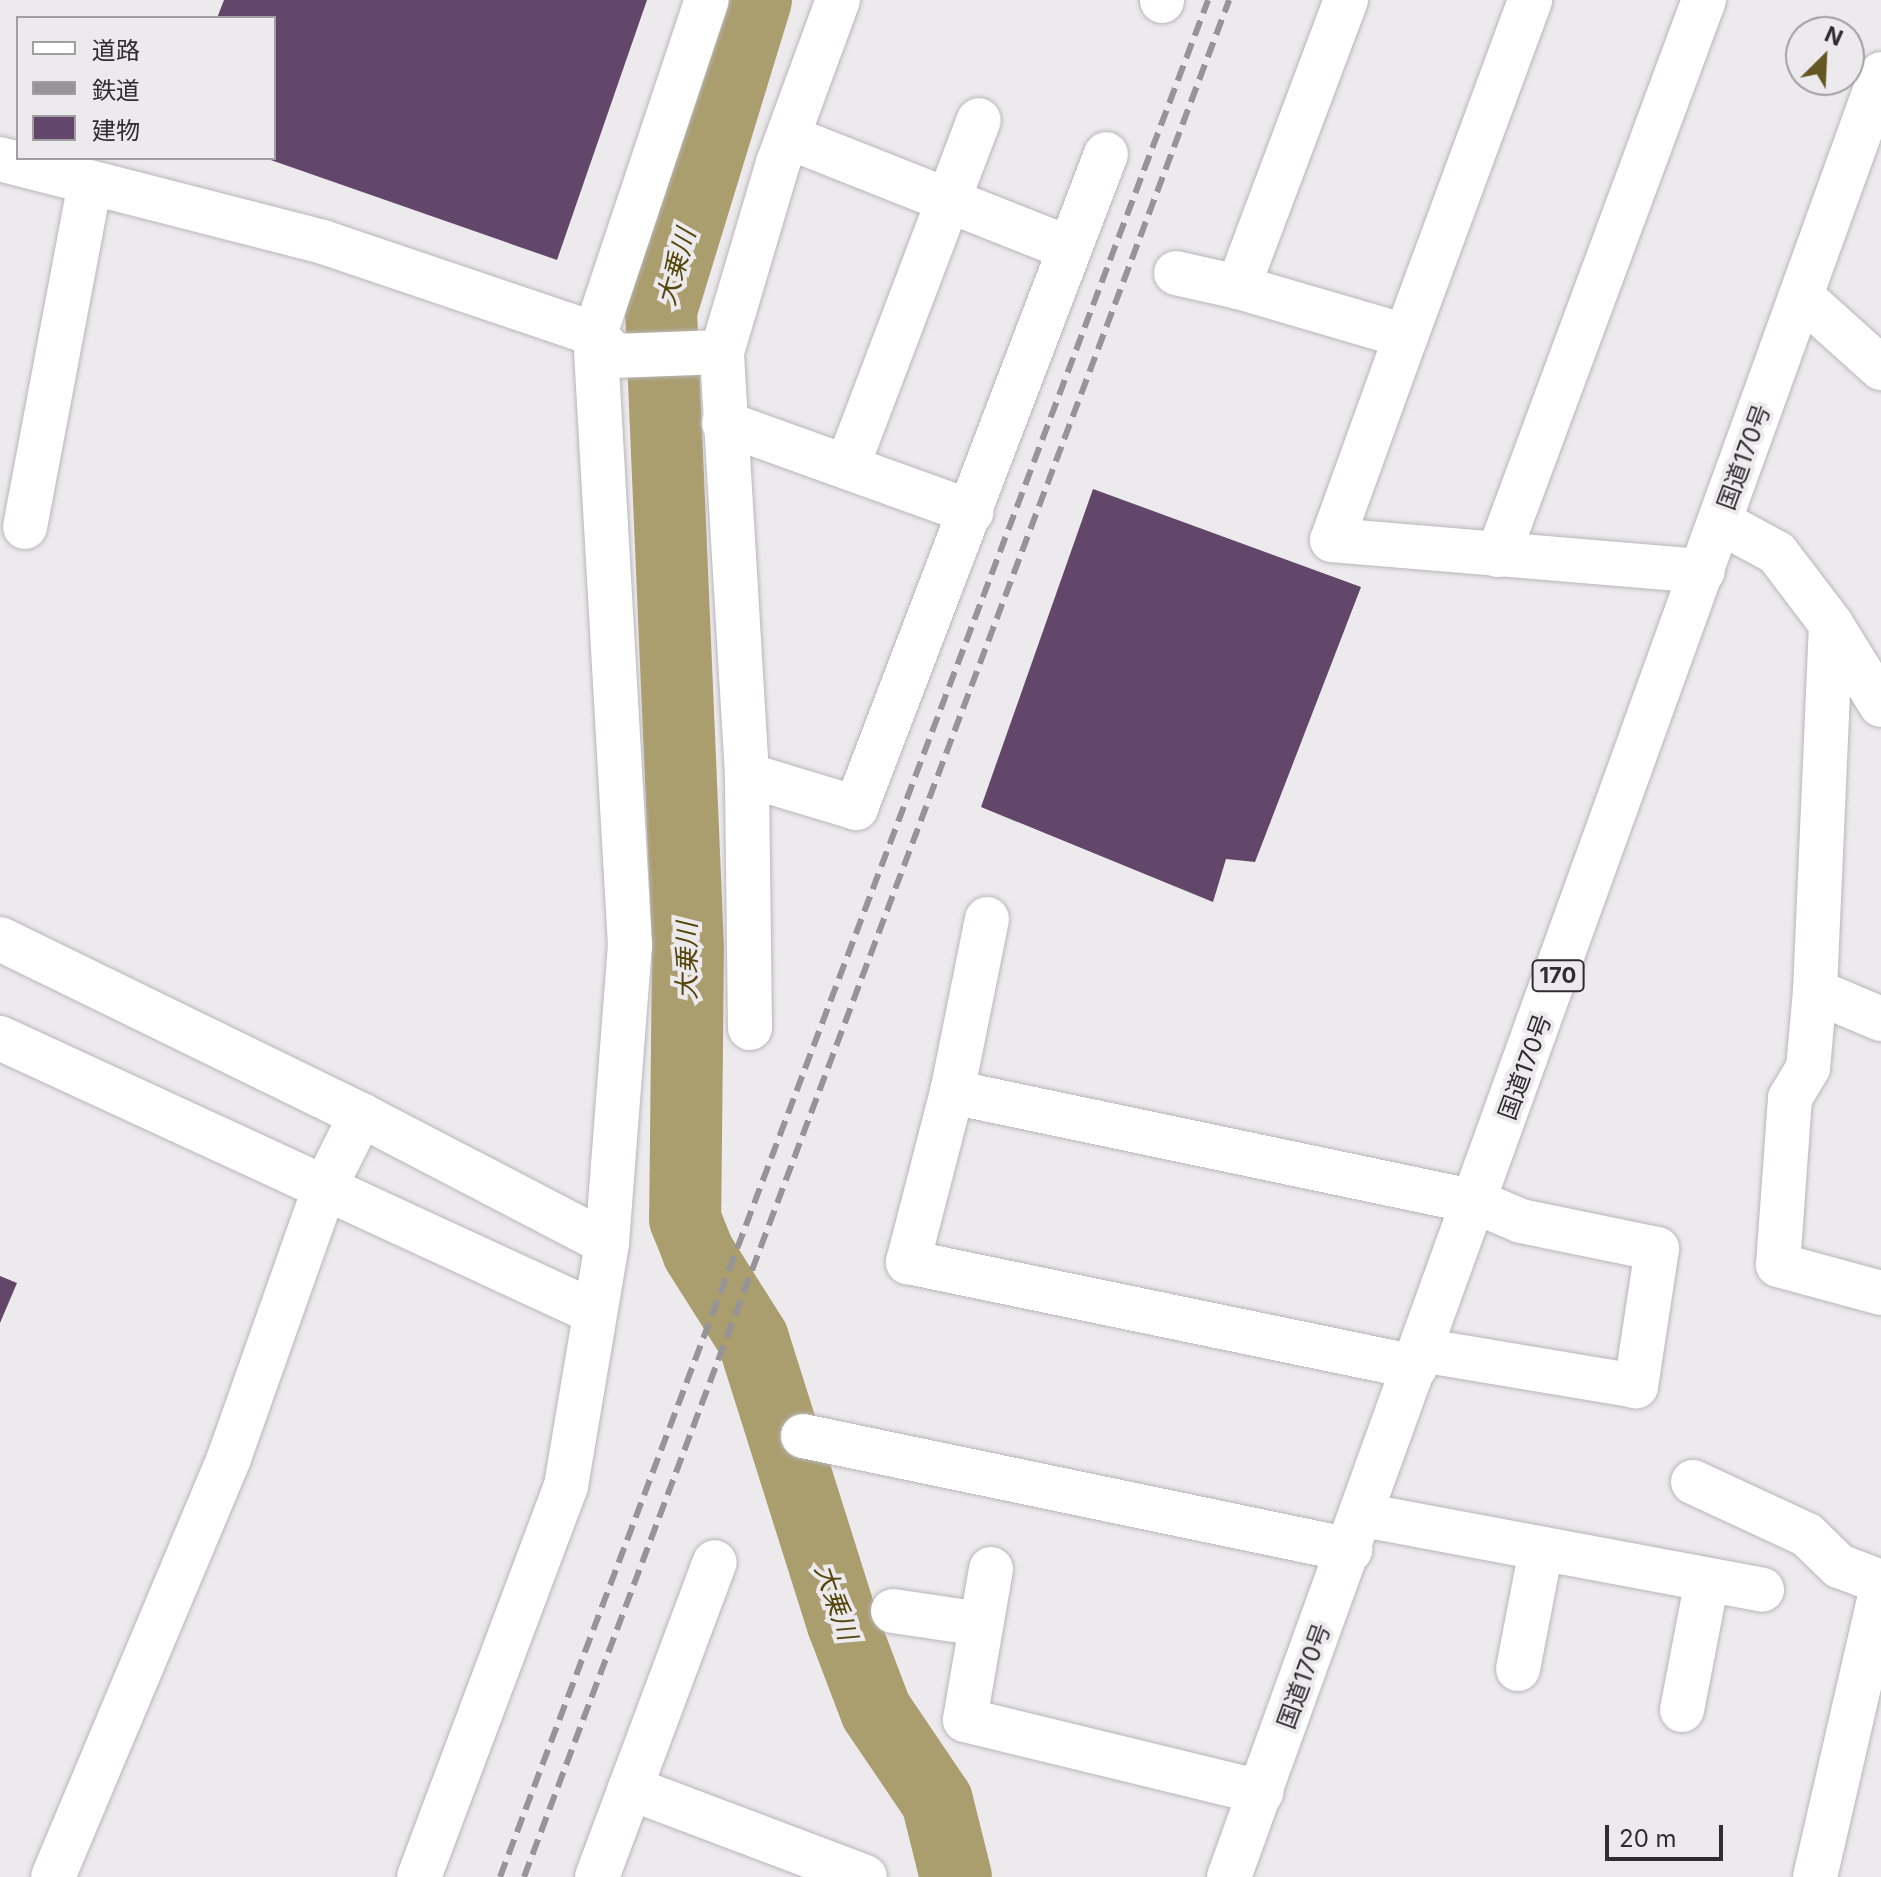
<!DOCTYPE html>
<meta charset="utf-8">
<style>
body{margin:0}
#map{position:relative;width:1881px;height:1877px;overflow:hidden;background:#edeaed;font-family:Inter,"Noto Sans JP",sans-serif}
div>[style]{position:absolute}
.river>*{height:72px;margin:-36px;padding:0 36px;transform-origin:36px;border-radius:36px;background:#aa9d6e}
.building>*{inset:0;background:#63476a}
.roads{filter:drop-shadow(0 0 2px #b9b6ba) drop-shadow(0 0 2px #b9b6ba)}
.minor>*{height:44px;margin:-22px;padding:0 22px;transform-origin:22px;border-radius:22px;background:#fff}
.highway>*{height:44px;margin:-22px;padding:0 22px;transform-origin:22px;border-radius:22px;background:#fff}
.rail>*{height:6px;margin-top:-3px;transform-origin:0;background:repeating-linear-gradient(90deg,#969496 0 16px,transparent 0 24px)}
span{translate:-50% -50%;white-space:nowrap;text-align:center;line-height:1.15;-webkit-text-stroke:8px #edeaed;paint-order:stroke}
.shield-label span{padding:2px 6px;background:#edeaed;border:2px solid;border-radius:6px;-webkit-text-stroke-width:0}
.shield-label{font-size:22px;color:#2e2d2f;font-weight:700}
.street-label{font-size:24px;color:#2e2d2f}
.water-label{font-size:26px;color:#55470b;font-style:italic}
.legend{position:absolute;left:16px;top:16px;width:260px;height:144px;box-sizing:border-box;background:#edeaed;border:2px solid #a19ea1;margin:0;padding:10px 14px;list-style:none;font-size:24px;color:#2e2d2f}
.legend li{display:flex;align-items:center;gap:16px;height:40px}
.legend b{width:40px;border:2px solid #a19ea1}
.north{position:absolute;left:1785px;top:16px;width:80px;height:80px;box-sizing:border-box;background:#edeaed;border:2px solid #a19ea1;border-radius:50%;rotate:24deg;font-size:22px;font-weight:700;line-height:32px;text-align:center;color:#2e2d2f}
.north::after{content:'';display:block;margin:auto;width:28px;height:36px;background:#655724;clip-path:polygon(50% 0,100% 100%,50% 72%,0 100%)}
.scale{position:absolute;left:1605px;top:1825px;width:118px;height:36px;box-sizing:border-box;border:4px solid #2e2d2f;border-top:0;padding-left:10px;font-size:24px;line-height:28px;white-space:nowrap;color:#2e2d2f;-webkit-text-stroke:6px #edeaed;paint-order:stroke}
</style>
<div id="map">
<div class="river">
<i style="left:756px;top:0;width:325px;rotate:107deg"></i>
<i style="left:661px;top:311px;width:637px;rotate:87.57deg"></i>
<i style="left:688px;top:947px;width:272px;rotate:90.6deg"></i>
<i style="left:685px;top:1219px;width:35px;rotate:68deg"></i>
<i style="left:698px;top:1252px;width:103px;rotate:57.7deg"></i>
<i style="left:753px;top:1339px;width:299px;rotate:72.5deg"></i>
<i style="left:843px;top:1624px;width:93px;rotate:69.2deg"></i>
<i style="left:876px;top:1711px;width:109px;rotate:55.9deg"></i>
<i style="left:937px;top:1801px;width:78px;rotate:76deg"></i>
</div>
<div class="building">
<i style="clip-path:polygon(224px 0,647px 0,557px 260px,265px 158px,274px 158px,274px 18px,217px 18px)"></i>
<i style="clip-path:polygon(1093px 489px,1361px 587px,1255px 862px,1226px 859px,1213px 902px,981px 807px)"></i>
<i style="clip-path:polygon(0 1276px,17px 1283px,0 1323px)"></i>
</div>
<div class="roads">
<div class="minor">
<i style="left:1346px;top:0;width:307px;rotate:110.6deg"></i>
<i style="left:1238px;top:287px;width:175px;rotate:16.3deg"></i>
<i style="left:1406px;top:336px;width:217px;rotate:109.9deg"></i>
<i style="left:1332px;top:540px;width:372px;rotate:4.8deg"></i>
<i style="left:1162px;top:1px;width:1px;rotate:-90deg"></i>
<i style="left:788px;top:137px;width:302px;rotate:21.6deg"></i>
<i style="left:0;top:159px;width:333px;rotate:14.4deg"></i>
<i style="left:323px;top:242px;width:287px;rotate:18.7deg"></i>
<i style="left:595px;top:334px;width:29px;rotate:49deg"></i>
<i style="left:614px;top:356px;width:108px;rotate:-2.1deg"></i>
<i style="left:1176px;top:273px;width:64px;rotate:12.7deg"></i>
<i style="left:1801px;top:296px;width:108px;rotate:42deg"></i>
<i style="left:1406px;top:336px;width:358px;rotate:-69.7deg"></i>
<i style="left:724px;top:423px;width:263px;rotate:19.8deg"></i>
<i style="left:847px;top:467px;width:371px;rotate:-69.2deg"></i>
<i style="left:1720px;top:522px;width:65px;rotate:28.5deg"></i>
<i style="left:1777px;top:553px;width:89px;rotate:52.7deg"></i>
<i style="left:1831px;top:624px;width:95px;rotate:58.3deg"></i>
<i style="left:25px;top:527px;width:350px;rotate:-79.3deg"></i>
<i style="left:1498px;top:555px;width:592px;rotate:-69.64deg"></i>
<i style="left:1831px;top:624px;width:367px;rotate:92.5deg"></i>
<i style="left:1815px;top:991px;width:77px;rotate:95.2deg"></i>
<i style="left:1808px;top:1068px;width:35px;rotate:121deg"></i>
<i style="left:1790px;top:1098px;width:167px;rotate:94.1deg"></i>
<i style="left:1778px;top:1265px;width:107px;rotate:15.2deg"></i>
<i style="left:747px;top:775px;width:114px;rotate:16.8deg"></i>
<i style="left:856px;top:808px;width:700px;rotate:-69.08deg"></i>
<i style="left:987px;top:919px;width:177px;rotate:101.4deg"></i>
<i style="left:952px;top:1092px;width:176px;rotate:104.5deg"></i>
<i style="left:908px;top:1262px;width:518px;rotate:11.7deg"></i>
<i style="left:0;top:939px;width:402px;rotate:26deg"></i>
<i style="left:361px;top:1115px;width:277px;rotate:27.5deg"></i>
<i style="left:1815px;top:991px;width:72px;rotate:23deg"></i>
<i style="left:750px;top:1028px;width:253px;rotate:-90.7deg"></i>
<i style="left:747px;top:775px;width:424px;rotate:-93.4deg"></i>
<i style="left:722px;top:352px;width:197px;rotate:-73.5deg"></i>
<i style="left:778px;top:163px;width:174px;rotate:-69.8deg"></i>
<i style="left:0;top:1038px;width:654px;rotate:24.76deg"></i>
<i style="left:952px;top:1092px;width:535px;rotate:11.86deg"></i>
<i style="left:1476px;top:1202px;width:49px;rotate:22.9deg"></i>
<i style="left:1521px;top:1221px;width:139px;rotate:11.6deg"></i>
<i style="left:1657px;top:1249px;width:139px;rotate:98.7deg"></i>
<i style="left:1636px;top:1386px;width:218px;rotate:-170.5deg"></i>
<i style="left:803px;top:1436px;width:559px;rotate:11.77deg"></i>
<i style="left:1693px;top:1482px;width:126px;rotate:24.9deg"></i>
<i style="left:1807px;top:1535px;width:45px;rotate:44.1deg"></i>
<i style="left:1839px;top:1566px;width:45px;rotate:20.9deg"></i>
<i style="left:1363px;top:1515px;width:406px;rotate:10.6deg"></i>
<i style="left:991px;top:1569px;width:153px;rotate:99.8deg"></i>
<i style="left:965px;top:1720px;width:305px;rotate:13.7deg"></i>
<i style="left:893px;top:1611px;width:89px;rotate:8.4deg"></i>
<i style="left:1518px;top:1669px;width:122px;rotate:-79.1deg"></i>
<i style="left:1682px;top:1710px;width:132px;rotate:-79.1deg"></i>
<i style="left:630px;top:1788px;width:251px;rotate:20.7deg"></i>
<i style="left:53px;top:1877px;width:454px;rotate:-67.2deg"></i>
<i style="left:229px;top:1458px;width:285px;rotate:-70.5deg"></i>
<i style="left:324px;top:1189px;width:83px;rotate:-63.4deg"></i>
<i style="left:419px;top:1877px;width:418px;rotate:-69.4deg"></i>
<i style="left:566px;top:1486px;width:246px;rotate:-80.4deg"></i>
<i style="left:607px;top:1243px;width:298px;rotate:-85.6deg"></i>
<i style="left:630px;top:946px;width:613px;rotate:-93.27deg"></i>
<i style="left:595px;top:334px;width:352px;rotate:-71.5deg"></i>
<i style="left:597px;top:1877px;width:336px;rotate:-69.5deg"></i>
<i style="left:1815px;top:1877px;width:294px;rotate:-77deg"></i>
</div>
<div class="highway">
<i style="left:1229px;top:1877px;width:1917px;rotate:-70.12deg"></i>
</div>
</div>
<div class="rail">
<i style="left:500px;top:1877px;width:2006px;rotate:-69.33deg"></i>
<i style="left:524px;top:1877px;width:2005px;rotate:-69.41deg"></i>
</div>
<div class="shield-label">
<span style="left:1558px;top:976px">170</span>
</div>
<div class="street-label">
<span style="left:1744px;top:457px;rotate:-70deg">国道170号</span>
<span style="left:1525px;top:1067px;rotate:-70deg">国道170号</span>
<span style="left:1304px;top:1676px;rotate:-70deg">国道170号</span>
</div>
<div class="water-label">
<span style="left:676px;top:267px;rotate:-74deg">大乗川</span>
<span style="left:687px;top:961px;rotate:-90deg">大乗川</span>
<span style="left:836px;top:1602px;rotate:71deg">大乗川</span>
</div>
<ul class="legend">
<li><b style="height:10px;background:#fff"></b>道路</li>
<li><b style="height:10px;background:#969496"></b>鉄道</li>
<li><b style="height:22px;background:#63476a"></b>建物</li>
</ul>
<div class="north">N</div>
<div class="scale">20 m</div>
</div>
